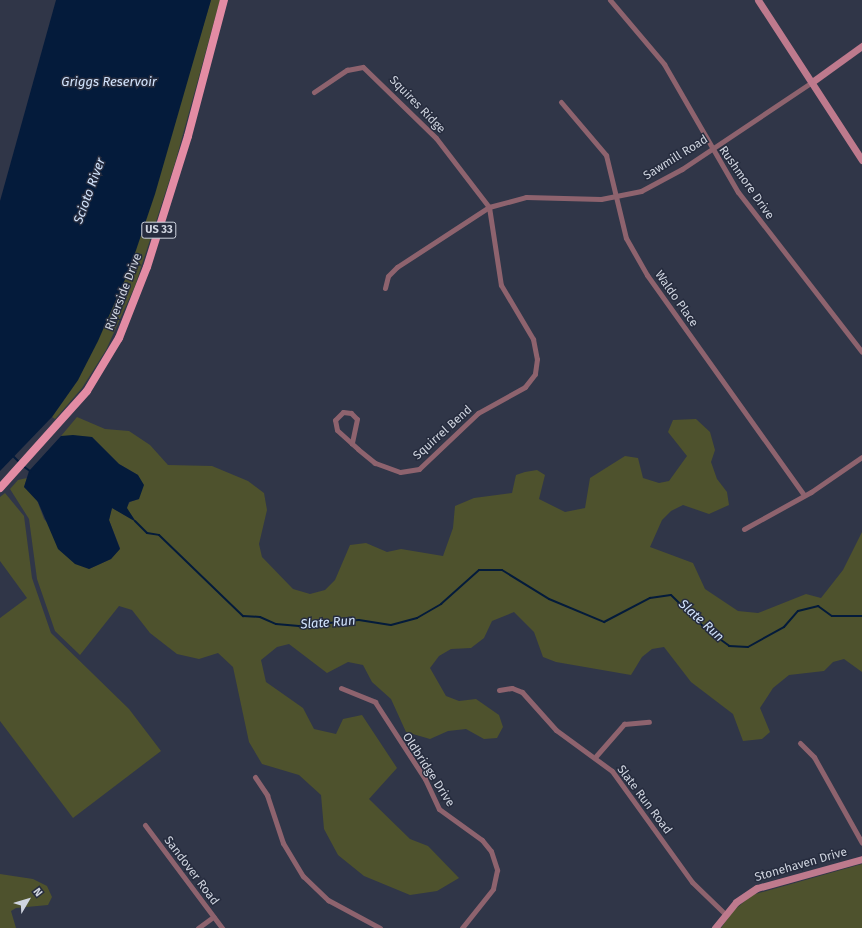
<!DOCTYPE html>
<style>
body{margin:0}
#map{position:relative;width:862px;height:928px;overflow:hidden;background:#303648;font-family:"Fira Sans",sans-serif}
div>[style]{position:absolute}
.green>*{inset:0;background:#4e522d}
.water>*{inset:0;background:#041b3b}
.stream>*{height:2px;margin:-1px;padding:0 1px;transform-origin:1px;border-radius:1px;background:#041b3b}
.street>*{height:5px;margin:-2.5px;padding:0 2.5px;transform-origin:2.5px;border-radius:2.5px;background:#8e636e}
.secondary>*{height:7px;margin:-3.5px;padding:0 3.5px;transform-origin:3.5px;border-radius:3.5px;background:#be7a8d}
.primary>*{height:8px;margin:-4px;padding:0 4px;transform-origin:4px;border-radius:4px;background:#e38ca4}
span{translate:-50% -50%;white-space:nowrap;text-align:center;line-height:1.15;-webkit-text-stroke:3px #262c3e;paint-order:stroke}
.shield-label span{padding:1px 3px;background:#262c3e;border:1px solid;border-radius:3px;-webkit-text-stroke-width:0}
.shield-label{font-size:11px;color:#cfd4df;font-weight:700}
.street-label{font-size:12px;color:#cfd4df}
.water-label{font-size:13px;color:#d2e4fd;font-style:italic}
.north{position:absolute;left:8px;top:880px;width:40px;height:40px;-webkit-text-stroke:3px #262c3e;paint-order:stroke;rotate:52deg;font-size:11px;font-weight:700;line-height:16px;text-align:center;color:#cfd4df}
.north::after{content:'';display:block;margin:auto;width:14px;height:18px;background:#cfd4df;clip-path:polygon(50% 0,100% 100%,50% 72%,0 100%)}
</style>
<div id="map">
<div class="green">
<i style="clip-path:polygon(211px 0,220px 0,175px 163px,135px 286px,106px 350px,82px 388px,55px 419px,52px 417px,78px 380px,130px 268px)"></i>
<i style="clip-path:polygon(77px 417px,105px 429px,129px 431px,150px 445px,168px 465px,212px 466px,248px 481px,264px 493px,267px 510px,259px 544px,262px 557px,293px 589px,310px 594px,325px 590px,335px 580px,350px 545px,366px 543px,387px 552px,401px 549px,443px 556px,453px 528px,455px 506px,474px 498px,512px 493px,516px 475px,525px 472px,537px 470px,545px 475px,539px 499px,565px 512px,585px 508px,590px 478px,625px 456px,638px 458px,643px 478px,659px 483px,669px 481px,687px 456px,668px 432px,673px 420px,696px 419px,710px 432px,715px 450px,711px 462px,717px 479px,727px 492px,729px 505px,709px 514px,683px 505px,671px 511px,662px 520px,650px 547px,693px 563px,705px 589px,738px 611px,758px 613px,806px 594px,821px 598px,843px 570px,862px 532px,862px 672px,844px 659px,833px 662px,824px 671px,789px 675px,773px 688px,760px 708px,770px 732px,762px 739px,743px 741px,733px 714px,691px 682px,664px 647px,652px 649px,642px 657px,631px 675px,556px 662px,543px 657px,534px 632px,514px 612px,492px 621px,484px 638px,471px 648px,451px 649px,439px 656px,430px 668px,446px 696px,459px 701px,476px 699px,499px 715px,503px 727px,497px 738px,484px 739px,466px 729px,448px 731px,430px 739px,406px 732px,391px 699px,372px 682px,363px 665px,348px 662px,327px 673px,289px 644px,277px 647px,261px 660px,266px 682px,303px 708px,314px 729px,336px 734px,343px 719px,362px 715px,397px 768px,369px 799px,410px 839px,428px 846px,459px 878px,437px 891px,410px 895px,364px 876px,338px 855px,324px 829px,321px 795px,299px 775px,262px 764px,249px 742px,233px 667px,218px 653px,199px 659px,177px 654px,150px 633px,132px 610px,119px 606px,80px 655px,55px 631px,37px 579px,29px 519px,10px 489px,18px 480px,27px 478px,24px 487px,35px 495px,44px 519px,89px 569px,111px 559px,120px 548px,109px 520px,112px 508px,135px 520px,126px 508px,130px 502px,139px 499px,138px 475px,119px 464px,92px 437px,61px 436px)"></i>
<i style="clip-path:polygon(5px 493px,24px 516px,32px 578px,51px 633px,129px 709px,161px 751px,73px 818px,0 721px,0 618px,27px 598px,0 561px,0 497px)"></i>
<i style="clip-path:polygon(862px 864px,862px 928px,721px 928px,733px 911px,752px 895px)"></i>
<i style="clip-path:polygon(0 874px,33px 879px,47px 886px,52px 897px,48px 905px,16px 908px,11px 911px,16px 928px,0 928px)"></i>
</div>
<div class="water">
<i style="clip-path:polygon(56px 0,211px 0,155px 194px,130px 268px,98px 341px,78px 380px,52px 417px,0 471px,0 201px)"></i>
<i style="clip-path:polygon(73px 435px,92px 437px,119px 464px,138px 475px,144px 485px,139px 499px,129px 502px,127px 508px,136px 522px,112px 508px,109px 520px,120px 549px,111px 559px,89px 569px,75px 564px,58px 549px,38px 502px,24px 487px,29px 471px,61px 436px)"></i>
</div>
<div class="stream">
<i style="left:13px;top:456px;width:10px;rotate:45deg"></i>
<i style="left:23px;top:466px;width:9px;rotate:36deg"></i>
<i style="left:135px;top:521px;width:17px;rotate:45deg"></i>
<i style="left:147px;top:533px;width:12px;rotate:9deg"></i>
<i style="left:159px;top:535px;width:117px;rotate:44deg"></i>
<i style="left:243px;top:616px;width:17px;rotate:3deg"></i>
<i style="left:260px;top:617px;width:17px;rotate:24deg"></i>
<i style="left:276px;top:624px;width:23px;rotate:5deg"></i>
<i style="left:299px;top:626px;width:60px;rotate:-5.7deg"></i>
<i style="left:359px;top:620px;width:32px;rotate:9deg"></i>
<i style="left:391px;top:625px;width:27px;rotate:-15deg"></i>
<i style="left:417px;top:618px;width:28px;rotate:-30deg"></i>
<i style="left:441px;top:604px;width:51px;rotate:-41.8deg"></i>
<i style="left:479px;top:570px;width:23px"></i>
<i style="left:502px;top:570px;width:55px;rotate:31.7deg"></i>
<i style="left:549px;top:599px;width:60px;rotate:22.7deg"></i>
<i style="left:604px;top:622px;width:52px;rotate:-27.6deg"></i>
<i style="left:650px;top:598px;width:21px;rotate:-8deg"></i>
<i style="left:671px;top:595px;width:49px;rotate:44.2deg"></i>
<i style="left:706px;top:629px;width:29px;rotate:36deg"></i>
<i style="left:729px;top:646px;width:19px;rotate:3deg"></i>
<i style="left:748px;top:647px;width:41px;rotate:-29.1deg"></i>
<i style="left:784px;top:627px;width:21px;rotate:-49deg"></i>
<i style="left:798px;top:611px;width:21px;rotate:-14deg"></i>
<i style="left:818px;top:606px;width:17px;rotate:36deg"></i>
<i style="left:832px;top:616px;width:30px"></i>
</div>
<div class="street">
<i style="left:610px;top:0;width:84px;rotate:49.8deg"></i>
<i style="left:664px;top:64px;width:148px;rotate:60deg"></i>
<i style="left:738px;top:192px;width:202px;rotate:52.2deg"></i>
<i style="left:314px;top:92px;width:40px;rotate:-34deg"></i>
<i style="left:347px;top:70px;width:16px;rotate:-11deg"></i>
<i style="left:363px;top:67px;width:102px;rotate:44.2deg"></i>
<i style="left:436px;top:138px;width:87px;rotate:52.5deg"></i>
<i style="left:489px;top:207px;width:79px;rotate:81.3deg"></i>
<i style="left:501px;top:285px;width:63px;rotate:59.3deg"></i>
<i style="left:533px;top:339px;width:20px;rotate:79deg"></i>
<i style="left:537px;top:359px;width:15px;rotate:98deg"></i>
<i style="left:535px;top:374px;width:16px;rotate:128deg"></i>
<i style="left:525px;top:387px;width:54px;rotate:151deg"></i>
<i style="left:478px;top:413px;width:81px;rotate:136.5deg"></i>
<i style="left:419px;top:469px;width:19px;rotate:171deg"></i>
<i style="left:400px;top:472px;width:27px;rotate:-160deg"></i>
<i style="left:375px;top:463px;width:22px;rotate:-141deg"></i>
<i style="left:358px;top:449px;width:28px;rotate:-138deg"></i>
<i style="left:337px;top:430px;width:10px;rotate:-101deg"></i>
<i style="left:335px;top:420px;width:11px;rotate:-45deg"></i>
<i style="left:343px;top:412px;width:8px;rotate:7deg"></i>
<i style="left:351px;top:413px;width:8px;rotate:45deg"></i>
<i style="left:357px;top:419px;width:25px;rotate:102deg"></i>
<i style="left:561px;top:102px;width:70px;rotate:49.7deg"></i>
<i style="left:606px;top:155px;width:85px;rotate:76.5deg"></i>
<i style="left:626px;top:238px;width:43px;rotate:60.4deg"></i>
<i style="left:647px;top:275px;width:270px;rotate:54.5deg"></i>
<i style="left:385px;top:288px;width:12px;rotate:-76deg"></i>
<i style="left:388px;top:276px;width:13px;rotate:-45deg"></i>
<i style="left:397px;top:267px;width:110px;rotate:-33.1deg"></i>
<i style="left:489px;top:207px;width:38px;rotate:-15deg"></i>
<i style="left:526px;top:197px;width:75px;rotate:1.5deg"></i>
<i style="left:601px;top:199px;width:41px;rotate:-11.3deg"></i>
<i style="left:641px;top:191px;width:47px;rotate:-28.2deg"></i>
<i style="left:682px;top:169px;width:156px;rotate:-33.8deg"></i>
<i style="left:744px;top:529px;width:77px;rotate:-28.9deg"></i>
<i style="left:811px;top:492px;width:62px;rotate:-34.5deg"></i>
<i style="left:341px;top:688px;width:37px;rotate:22deg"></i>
<i style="left:375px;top:702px;width:92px;rotate:57deg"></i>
<i style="left:425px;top:779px;width:33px;rotate:65deg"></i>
<i style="left:439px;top:809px;width:53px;rotate:35.8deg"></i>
<i style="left:482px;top:840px;width:14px;rotate:51deg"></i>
<i style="left:491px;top:851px;width:20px;rotate:72deg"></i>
<i style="left:497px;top:870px;width:19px;rotate:102deg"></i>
<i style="left:493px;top:889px;width:50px;rotate:128.5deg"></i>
<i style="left:499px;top:690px;width:13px;rotate:-9deg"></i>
<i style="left:512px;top:688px;width:11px;rotate:22deg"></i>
<i style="left:522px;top:692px;width:51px;rotate:48.2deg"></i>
<i style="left:556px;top:730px;width:69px;rotate:36.2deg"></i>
<i style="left:612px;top:771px;width:137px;rotate:54.2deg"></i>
<i style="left:692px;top:882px;width:45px;rotate:44.1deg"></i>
<i style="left:800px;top:743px;width:20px;rotate:45deg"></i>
<i style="left:814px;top:757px;width:98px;rotate:60.8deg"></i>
<i style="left:596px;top:756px;width:43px;rotate:-48.8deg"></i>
<i style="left:624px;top:724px;width:25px;rotate:-5deg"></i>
<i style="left:255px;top:777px;width:22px;rotate:56deg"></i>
<i style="left:267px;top:795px;width:51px;rotate:71.6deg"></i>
<i style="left:283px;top:843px;width:39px;rotate:59deg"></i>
<i style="left:303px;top:876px;width:35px;rotate:44deg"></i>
<i style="left:328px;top:900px;width:59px;rotate:28.3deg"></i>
<i style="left:145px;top:825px;width:129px;rotate:53.2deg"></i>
<i style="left:198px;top:928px;width:19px;rotate:-36deg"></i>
</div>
<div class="secondary">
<i style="left:758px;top:0;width:191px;rotate:57deg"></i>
<i style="left:812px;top:82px;width:62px;rotate:-35.8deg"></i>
<i style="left:715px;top:928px;width:33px;rotate:-51deg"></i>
<i style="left:736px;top:902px;width:25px;rotate:-34deg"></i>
<i style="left:757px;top:888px;width:109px;rotate:-15.4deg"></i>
</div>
<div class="primary">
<i style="left:0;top:488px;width:130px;rotate:-48.1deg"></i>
<i style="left:87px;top:391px;width:62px;rotate:-58.9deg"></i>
<i style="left:119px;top:338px;width:76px;rotate:-68.5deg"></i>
<i style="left:147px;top:267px;width:137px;rotate:-72.6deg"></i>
<i style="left:188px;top:136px;width:141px;rotate:-75.2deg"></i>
</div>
<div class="shield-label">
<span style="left:159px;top:230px">US 33</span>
</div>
<div class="street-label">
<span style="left:417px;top:105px;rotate:46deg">Squires Ridge</span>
<span style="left:676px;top:158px;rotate:-32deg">Sawmill Road</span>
<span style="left:746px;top:183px;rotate:55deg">Rushmore Drive</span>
<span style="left:124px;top:292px;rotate:-69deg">Riverside Drive</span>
<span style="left:676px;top:299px;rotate:55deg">Waldo Place</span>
<span style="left:443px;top:433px;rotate:-42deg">Squirrel Bend</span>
<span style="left:428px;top:770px;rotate:57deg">Oldbridge Drive</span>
<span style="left:644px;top:800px;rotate:53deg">Slate Run Road</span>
<span style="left:801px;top:865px;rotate:-16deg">Stonehaven Drive</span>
<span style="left:191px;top:871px;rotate:53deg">Sandover Road</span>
</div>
<div class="water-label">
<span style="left:109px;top:82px">Griggs Reservoir</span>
<span style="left:90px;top:191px;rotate:-70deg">Scioto River</span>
<span style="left:701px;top:621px;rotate:42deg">Slate Run</span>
<span style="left:328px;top:623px;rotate:-4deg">Slate Run</span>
</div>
<div class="north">N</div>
</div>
